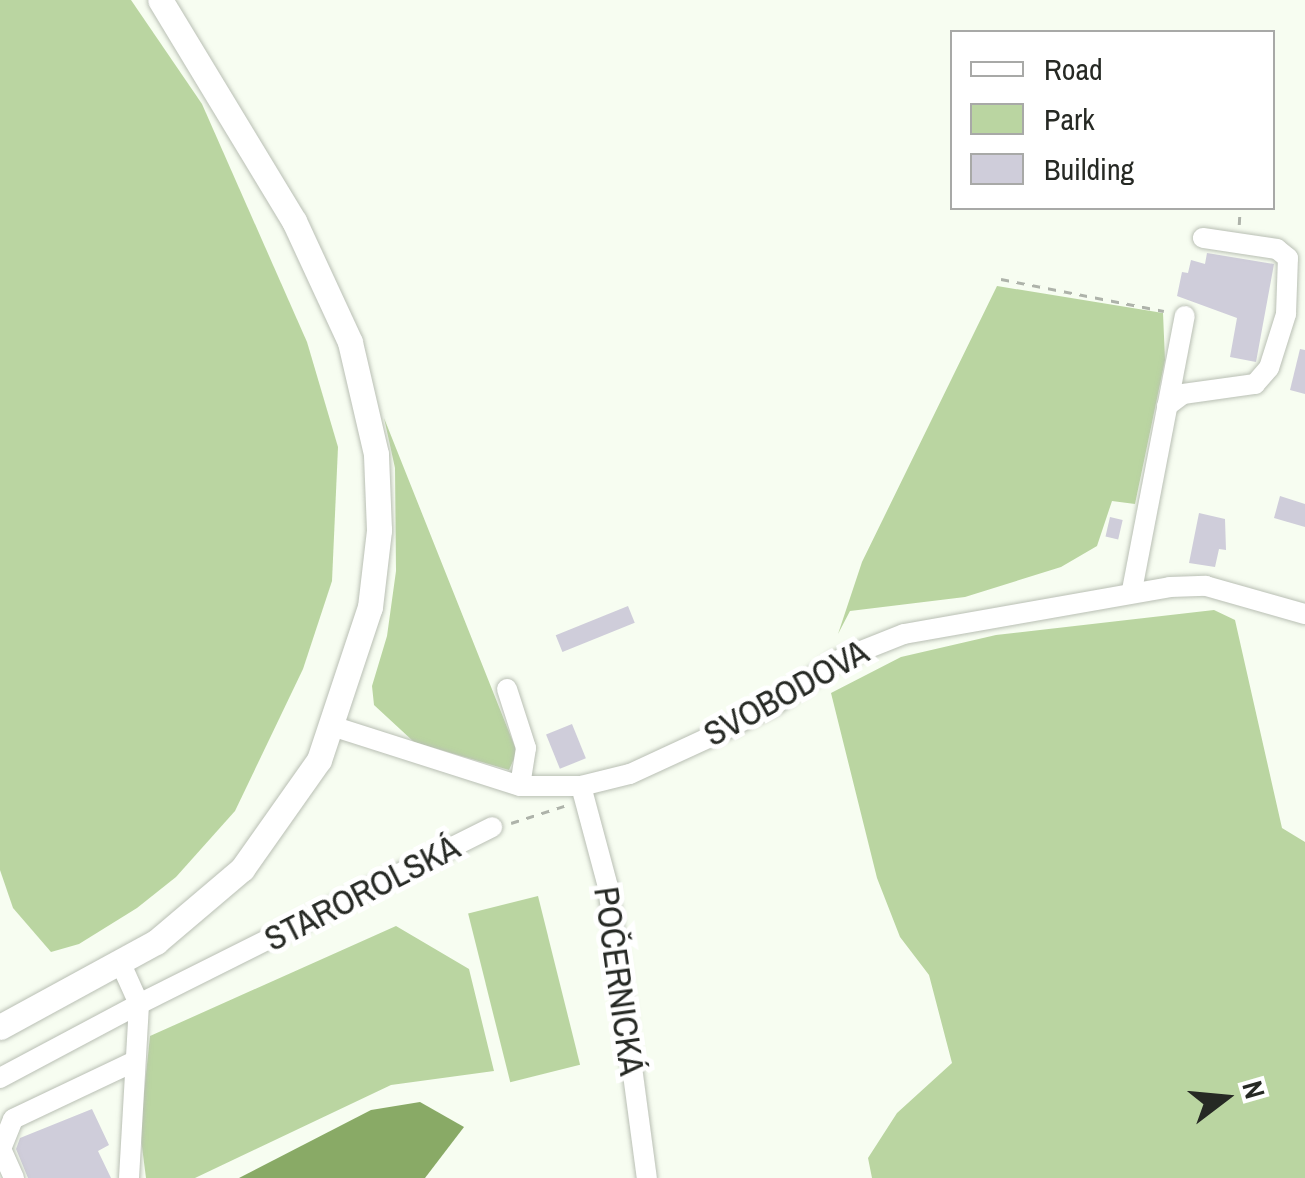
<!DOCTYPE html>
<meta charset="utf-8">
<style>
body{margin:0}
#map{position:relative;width:1305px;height:1178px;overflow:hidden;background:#f7fdf1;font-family:"Archivo Narrow",sans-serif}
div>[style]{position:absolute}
.green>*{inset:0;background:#bad5a1;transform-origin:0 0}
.water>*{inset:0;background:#89aa66}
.building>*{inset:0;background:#cfcdda;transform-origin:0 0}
.path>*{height:2.5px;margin-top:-1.25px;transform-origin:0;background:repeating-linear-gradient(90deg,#aeb3aa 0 8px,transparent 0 16px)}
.roads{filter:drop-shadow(0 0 2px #b9bfb4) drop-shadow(0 0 2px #b9bfb4)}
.minor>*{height:20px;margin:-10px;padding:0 10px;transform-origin:10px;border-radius:10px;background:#fff}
.major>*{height:25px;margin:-12.5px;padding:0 12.5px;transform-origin:12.5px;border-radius:12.5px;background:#fff}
span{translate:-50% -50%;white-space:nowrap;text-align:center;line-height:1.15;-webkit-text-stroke:10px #fff;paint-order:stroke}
.street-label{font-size:35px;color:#262924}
.legend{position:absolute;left:950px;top:30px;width:325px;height:180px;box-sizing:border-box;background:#fff;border:2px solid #a8a9a7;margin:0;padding:12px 18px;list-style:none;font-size:30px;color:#262924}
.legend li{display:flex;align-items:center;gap:20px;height:50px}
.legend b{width:50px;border:2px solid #a8a9a7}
.north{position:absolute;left:1175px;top:1048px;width:100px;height:100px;-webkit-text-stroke:8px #fff;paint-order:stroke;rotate:74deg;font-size:28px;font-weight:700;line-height:40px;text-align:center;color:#262924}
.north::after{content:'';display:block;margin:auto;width:35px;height:45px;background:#262924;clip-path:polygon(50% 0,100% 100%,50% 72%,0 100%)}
</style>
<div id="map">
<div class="green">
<i style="clip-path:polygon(0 0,131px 0,202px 104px,307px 342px,338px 447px,332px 581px,303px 669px,235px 811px,176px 877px,137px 908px,79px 944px,51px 952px,13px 908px,0 870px)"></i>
<i style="clip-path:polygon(997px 286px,1163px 313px,1165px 360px,1135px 504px,1112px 501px,1097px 546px,1061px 567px,965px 597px,850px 611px,838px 634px,862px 562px)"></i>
<i style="clip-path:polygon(384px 418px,517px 752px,509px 770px,414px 742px,374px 705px,372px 686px,387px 636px,396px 571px,395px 468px)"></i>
<i style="clip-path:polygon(1214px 610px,1235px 620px,1282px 828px,1305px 842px,1305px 1178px,872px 1178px,868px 1158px,897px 1113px,952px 1063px,929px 975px,900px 937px,877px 878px,831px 693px,901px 657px,996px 635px)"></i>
<i style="left:538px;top:896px;width:174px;height:72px;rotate:76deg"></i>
<i style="clip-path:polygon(396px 926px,469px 969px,494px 1071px,391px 1085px,195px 1178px,146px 1178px,140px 1131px,150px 1036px)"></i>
</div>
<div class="water">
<i style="clip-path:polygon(420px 1102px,464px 1127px,425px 1178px,239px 1178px,371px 1110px)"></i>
</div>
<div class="building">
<i style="clip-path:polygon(1207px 253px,1274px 264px,1256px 362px,1230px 357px,1237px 318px,1177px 296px,1182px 272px,1188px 273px,1191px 260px,1205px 264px)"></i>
<i style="clip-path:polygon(1300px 349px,1305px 350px,1305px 394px,1290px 390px)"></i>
<i style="clip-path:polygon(1280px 496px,1305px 504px,1305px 527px,1274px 518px)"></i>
<i style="clip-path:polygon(1199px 513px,1225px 519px,1226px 550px,1219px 549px,1215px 567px,1189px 563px)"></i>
<i style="left:1110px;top:517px;width:13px;height:20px;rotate:13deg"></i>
<i style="left:628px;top:606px;width:18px;height:78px;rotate:68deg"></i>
<i style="left:572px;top:724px;width:37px;height:28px;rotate:68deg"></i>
<i style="clip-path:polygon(92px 1109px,109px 1145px,98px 1151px,111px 1178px,28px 1178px,16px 1149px,20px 1138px)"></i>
</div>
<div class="path">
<i style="left:1239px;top:225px;width:17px;rotate:-87deg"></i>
<i style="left:1001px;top:279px;width:166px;rotate:11.1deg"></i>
<i style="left:511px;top:823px;width:56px;rotate:-17.8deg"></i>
</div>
<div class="roads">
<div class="minor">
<i style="left:1167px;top:406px;width:20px;rotate:-37deg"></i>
<i style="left:1183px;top:394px;width:73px;rotate:-7.9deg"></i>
<i style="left:1255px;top:384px;width:21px;rotate:-49deg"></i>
<i style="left:1269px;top:368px;width:57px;rotate:-72.5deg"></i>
<i style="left:1286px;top:314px;width:56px;rotate:-88deg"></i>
<i style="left:1288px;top:258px;width:14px;rotate:-141deg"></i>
<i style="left:1277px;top:249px;width:75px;rotate:-171.5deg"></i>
<i style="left:1132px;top:590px;width:279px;rotate:-79.1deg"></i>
<i style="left:507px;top:689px;width:62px;rotate:72.1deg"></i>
<i style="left:526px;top:748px;width:38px;rotate:99deg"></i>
<i style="left:335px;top:727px;width:194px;rotate:17.7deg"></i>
<i style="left:520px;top:786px;width:61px"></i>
<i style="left:581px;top:786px;width:50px;rotate:-13.8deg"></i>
<i style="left:630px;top:774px;width:88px;rotate:-24.8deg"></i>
<i style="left:710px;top:737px;width:72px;rotate:-26.6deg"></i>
<i style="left:774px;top:705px;width:76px;rotate:-35.4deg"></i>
<i style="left:836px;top:661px;width:73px;rotate:-21.7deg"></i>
<i style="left:904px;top:634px;width:270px;rotate:-10deg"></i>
<i style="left:1170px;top:587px;width:36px;rotate:-2deg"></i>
<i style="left:1206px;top:586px;width:103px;rotate:15.8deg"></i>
<i style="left:581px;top:786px;width:105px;rotate:75deg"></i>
<i style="left:608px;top:887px;width:294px;rotate:82.4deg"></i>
<i style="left:0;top:1078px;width:157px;rotate:-28deg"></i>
<i style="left:139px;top:1004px;width:44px;rotate:-114.2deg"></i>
<i style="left:14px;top:1178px;width:32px;rotate:-114deg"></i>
<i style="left:1px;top:1149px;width:32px;rotate:-68deg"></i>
<i style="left:13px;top:1119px;width:135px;rotate:-25.4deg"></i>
<i style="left:129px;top:1178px;width:174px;rotate:-86.7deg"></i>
<i style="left:139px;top:1004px;width:395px;rotate:-26.6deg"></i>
</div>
<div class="major">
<i style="left:0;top:1027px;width:178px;rotate:-28.6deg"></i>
<i style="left:156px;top:942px;width:113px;rotate:-40.3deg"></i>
<i style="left:242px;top:869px;width:133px;rotate:-54.8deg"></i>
<i style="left:319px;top:760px;width:161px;rotate:-71.6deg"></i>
<i style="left:370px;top:607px;width:78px;rotate:-83.3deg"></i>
<i style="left:379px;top:530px;width:76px;rotate:-92.3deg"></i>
<i style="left:376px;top:454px;width:115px;rotate:-103.1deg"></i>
<i style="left:350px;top:342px;width:133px;rotate:-114.8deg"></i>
<i style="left:294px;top:221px;width:258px;rotate:-121.2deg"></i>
</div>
</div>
<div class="street-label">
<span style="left:786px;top:693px;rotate:-29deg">SVOBODOVA</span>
<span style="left:362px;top:893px;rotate:-27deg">STAROROLSKÁ</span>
<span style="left:619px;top:981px;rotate:82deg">POČERNICKÁ</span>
</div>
<ul class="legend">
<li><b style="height:12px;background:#fff"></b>Road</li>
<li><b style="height:28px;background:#bad5a1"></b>Park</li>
<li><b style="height:28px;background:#cfcdda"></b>Building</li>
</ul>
<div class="north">N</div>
</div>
